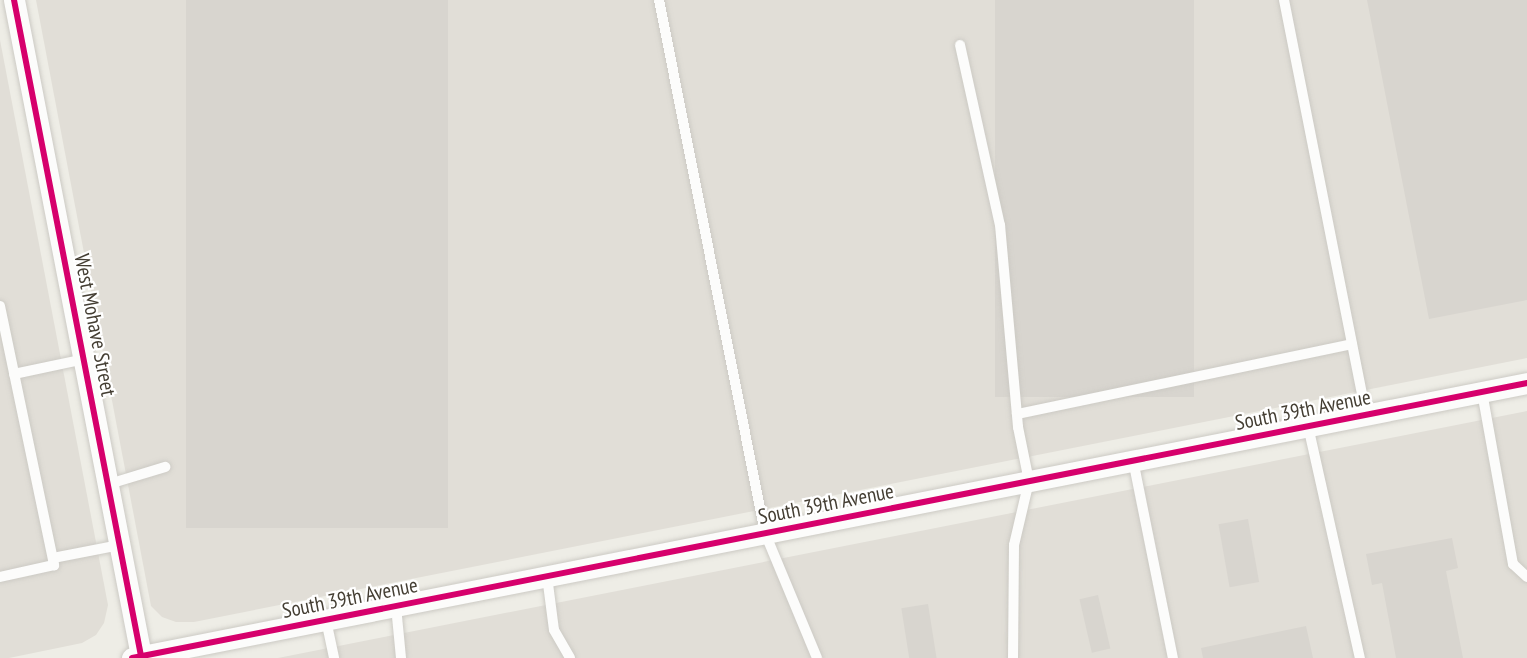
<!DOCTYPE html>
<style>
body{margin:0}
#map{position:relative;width:1527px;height:658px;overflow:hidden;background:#eeede6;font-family:"PT Sans Narrow",sans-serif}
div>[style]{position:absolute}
.industrial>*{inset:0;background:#e1ded7}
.building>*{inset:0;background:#d8d5cf;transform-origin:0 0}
.roads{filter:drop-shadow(0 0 2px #cccac4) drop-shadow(0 0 2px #cccac4)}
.lane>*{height:10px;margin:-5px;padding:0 5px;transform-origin:5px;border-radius:5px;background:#fcfcfb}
.street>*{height:21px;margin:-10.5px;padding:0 10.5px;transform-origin:10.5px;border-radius:10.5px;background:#fcfcfb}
.cycleway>*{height:6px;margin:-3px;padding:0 3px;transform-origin:3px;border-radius:3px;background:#d6006c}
span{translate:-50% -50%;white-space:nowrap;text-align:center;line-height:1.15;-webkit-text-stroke:4.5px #fff;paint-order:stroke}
.street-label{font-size:21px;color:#443e33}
</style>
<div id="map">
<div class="industrial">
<i style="clip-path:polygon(36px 0,1527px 0,1527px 358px,194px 622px,176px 622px,162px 617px,151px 606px)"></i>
<i style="clip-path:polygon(0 40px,108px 605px,104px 623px,96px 635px,82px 643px,9px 658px,0 658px)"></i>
<i style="clip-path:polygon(1527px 411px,1527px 658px,278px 658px)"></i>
</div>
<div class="building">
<i style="left:186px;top:0;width:262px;height:528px"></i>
<i style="left:995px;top:0;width:199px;height:397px"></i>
<i style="clip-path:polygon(1367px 0,1527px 0,1527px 300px,1429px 319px)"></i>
<i style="left:1248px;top:519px;width:64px;height:30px;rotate:80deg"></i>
<i style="clip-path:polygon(1452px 538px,1458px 568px,1446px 571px,1463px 658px,1396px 658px,1382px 583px,1372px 585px,1366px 554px)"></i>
<i style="left:1098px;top:595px;width:55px;height:19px;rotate:77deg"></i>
<i style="left:928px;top:604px;width:55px;height:27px;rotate:81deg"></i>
<i style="clip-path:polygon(1306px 626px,1313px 658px,1203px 658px,1201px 648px)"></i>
</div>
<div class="roads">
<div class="lane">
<i style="left:659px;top:0;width:543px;rotate:78.75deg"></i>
<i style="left:765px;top:533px;width:135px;rotate:67.4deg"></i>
<i style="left:1284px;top:0;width:423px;rotate:78.8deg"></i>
<i style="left:960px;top:45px;width:184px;rotate:77.5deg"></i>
<i style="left:1000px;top:225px;width:203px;rotate:84.9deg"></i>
<i style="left:1018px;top:427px;width:55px;rotate:78.5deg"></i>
<i style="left:1029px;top:481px;width:66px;rotate:103.2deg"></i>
<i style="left:1014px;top:545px;width:113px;rotate:90.5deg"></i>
<i style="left:0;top:306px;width:265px;rotate:78.2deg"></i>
<i style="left:54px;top:565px;width:55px;rotate:167.5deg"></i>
<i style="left:14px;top:374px;width:73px;rotate:-11.9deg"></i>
<i style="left:1482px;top:392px;width:175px;rotate:79.8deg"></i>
<i style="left:1513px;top:564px;width:19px;rotate:43deg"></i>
<i style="left:1017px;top:414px;width:342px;rotate:-11.8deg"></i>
<i style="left:1308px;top:426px;width:238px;rotate:77.4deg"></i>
<i style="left:1133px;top:460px;width:202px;rotate:78.6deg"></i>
<i style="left:109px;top:484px;width:59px;rotate:-16.9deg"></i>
<i style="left:53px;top:558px;width:68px;rotate:-11deg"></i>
<i style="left:547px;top:576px;width:54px;rotate:82.6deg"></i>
<i style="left:554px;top:630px;width:32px;rotate:60deg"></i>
<i style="left:396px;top:606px;width:52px;rotate:84.5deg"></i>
<i style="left:326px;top:620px;width:39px;rotate:78deg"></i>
</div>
<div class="street">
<i style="left:14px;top:0;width:668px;rotate:79.04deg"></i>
<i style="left:132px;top:658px;width:1422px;rotate:-11.15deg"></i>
</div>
</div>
<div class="cycleway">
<i style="left:14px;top:0;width:668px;rotate:79.04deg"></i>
<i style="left:132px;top:658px;width:1422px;rotate:-11.15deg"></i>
</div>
<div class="street-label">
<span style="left:95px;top:325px;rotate:79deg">West Mohave Street</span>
<span style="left:1303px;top:410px;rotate:-11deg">South 39th Avenue</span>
<span style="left:826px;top:504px;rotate:-11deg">South 39th Avenue</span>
<span style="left:350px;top:598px;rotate:-11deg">South 39th Avenue</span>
</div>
</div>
